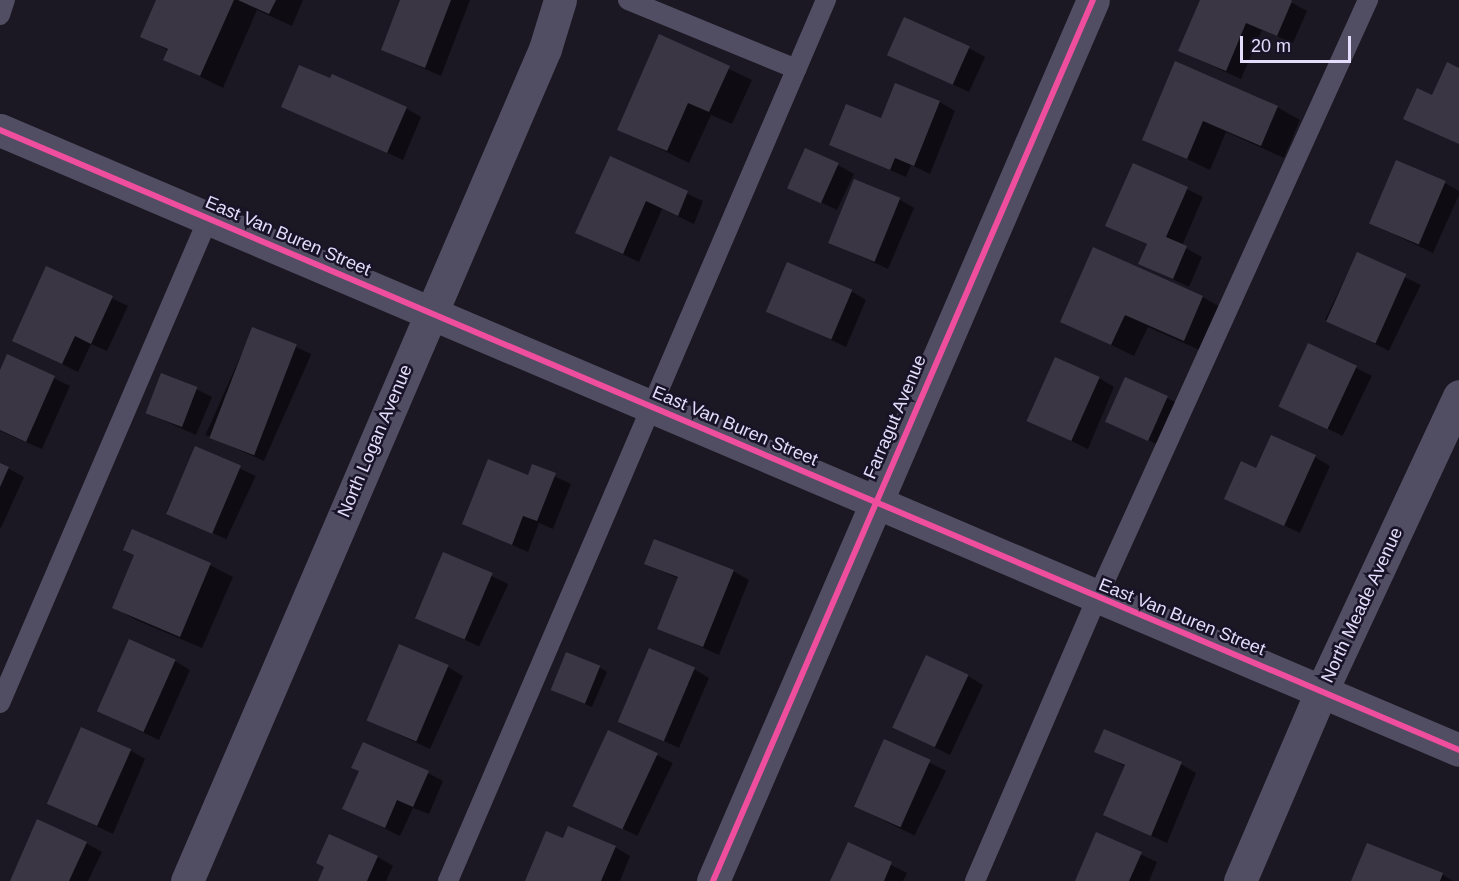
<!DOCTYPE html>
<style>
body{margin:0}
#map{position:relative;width:1459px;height:881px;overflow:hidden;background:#1b1823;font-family:Helvetica,sans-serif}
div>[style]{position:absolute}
.shadow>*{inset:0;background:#0007;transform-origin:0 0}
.building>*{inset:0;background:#3b3644;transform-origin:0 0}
.service>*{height:20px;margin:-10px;padding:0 10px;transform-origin:10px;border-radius:10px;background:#514e63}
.minor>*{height:33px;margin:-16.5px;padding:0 16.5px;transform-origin:16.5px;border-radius:16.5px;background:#514e63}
.tertiary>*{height:33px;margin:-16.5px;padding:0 16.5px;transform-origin:16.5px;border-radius:16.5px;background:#514e63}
.cycleway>*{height:6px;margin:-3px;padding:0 3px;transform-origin:3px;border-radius:3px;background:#ef4d9e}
span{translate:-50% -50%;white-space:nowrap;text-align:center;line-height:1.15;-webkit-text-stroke:5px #191328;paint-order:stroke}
.street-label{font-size:18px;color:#e4ddfc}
.scale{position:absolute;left:1240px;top:36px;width:111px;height:27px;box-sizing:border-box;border:3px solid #e4ddfc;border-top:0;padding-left:8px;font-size:18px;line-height:21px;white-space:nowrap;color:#e4ddfc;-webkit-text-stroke:4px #191328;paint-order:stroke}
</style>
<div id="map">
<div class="shadow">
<i style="clip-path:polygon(158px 0,303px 0,292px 26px,257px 10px,223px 88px,165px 59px,169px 51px,142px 36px)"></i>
<i style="clip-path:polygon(401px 0,470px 0,441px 76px,382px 50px)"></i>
<i style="clip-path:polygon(1202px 0,1287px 0,1307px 11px,1293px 43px,1262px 30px,1241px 79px,1180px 51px)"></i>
<i style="clip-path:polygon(660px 36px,752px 80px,732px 124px,711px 115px,689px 163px,619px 129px)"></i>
<i style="clip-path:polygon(969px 48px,985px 57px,969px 92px,889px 55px)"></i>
<i style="clip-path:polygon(1176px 63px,1277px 107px,1300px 120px,1284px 158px,1226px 132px,1210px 170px,1144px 139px)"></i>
<i style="clip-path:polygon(940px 102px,955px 111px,930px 174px,911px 165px,906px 177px,831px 145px,882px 120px)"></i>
<i style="clip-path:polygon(283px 106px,406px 108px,421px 117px,403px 160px)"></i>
<i style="clip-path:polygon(611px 158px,703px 201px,694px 224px,662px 209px,639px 262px,577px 233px)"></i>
<i style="clip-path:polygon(838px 165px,854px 174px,837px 210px,789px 187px)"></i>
<i style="clip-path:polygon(1445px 183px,1459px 191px,1459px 195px,1433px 253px,1370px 223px)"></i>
<i style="clip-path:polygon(1187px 189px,1203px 197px,1182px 246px,1202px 257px,1189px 287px,1140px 264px,1148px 245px,1107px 226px)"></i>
<i style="clip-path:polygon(899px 199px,914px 208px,888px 269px,829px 242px)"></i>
<i style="clip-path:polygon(1093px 249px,1203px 297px,1225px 310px,1206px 353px,1148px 327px,1134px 356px,1062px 321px)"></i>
<i style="left:1357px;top:254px;width:71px;height:73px;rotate:26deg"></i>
<i style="clip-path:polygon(46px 267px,128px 306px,107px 351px,91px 344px,78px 372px,14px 340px)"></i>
<i style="clip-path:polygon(851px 291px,866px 300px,846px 347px,768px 311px)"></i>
<i style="left:253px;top:328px;width:64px;height:117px;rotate:24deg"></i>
<i style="left:1309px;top:345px;width:70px;height:67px;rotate:26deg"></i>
<i style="clip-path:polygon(8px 356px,70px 386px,42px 449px,0 431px,0 374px)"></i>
<i style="clip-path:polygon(1099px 378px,1114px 387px,1088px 449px,1029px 421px)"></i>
<i style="left:1126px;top:379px;width:63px;height:46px;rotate:25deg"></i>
<i style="clip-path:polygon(196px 389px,212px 397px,196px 435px,147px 413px)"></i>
<i style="left:196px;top:448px;width:66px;height:70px;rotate:25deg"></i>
<i style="clip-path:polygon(1315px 457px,1330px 466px,1300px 533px,1226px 498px)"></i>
<i style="clip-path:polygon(0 464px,24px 477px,1px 528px,0 527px)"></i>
<i style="clip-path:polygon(533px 466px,571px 484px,553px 529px,539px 523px,528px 552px,464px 524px,529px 477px)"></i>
<i style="clip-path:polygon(133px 531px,210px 565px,233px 577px,202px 648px,136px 620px,113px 607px,135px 555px)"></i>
<i style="left:444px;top:554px;width:71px;height:69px;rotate:25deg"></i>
<i style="clip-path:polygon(646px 564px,733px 571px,749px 580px,719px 655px,659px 628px,679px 579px)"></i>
<i style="clip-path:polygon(175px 661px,190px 670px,159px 740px,98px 711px)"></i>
<i style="clip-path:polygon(448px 667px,463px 676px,430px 749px,367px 720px)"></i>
<i style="clip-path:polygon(599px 667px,607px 672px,592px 707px,552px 690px)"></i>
<i style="clip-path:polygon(694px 669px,709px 678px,679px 748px,619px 720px)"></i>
<i style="clip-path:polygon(968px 676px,983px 685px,950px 755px,894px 727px)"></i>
<i style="left:609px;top:732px;width:71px;height:81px;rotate:26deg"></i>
<i style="left:885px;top:741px;width:68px;height:72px;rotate:26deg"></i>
<i style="clip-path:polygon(130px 750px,145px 759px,113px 834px,50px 804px)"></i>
<i style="clip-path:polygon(1096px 751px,1181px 764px,1196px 773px,1167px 843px,1105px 815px,1126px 767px)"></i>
<i style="clip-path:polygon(428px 773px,443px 781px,429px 814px,413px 808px,400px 836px,344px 809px)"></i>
<i style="clip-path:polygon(1097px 834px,1157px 862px,1149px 881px,1077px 881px)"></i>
<i style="clip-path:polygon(86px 843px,102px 852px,88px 881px,11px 881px)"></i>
<i style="clip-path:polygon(849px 844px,907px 873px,903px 881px,832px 881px)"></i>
<i style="clip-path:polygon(1368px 845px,1443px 875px,1453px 881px,1353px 881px)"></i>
<i style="clip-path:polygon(615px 847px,630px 856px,620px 881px,527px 881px)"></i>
<i style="clip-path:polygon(378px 857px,393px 866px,386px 881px,319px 881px,325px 867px)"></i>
</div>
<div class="building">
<i style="clip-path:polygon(156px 0,234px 0,200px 76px,163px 60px,168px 49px,140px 37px)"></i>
<i style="clip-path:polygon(238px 0,276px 0,269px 14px)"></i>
<i style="clip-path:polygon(400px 0,451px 0,425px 68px,381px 50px)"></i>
<i style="clip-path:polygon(1200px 0,1291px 0,1292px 1px,1277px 36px,1246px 23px,1226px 71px,1178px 51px)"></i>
<i style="left:904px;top:17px;width:72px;height:42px;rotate:24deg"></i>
<i style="clip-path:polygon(659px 34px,730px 66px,709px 112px,688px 103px,667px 151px,617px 130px)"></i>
<i style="clip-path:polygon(1175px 61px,1278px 106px,1261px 146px,1203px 121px,1187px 159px,1142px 140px)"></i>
<i style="clip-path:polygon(1447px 62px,1459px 68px,1459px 144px,1403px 119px,1417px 88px,1432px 95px)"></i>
<i style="clip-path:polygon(299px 65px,330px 78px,332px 74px,407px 107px,387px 153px,281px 107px)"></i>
<i style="clip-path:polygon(895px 83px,940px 101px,914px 166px,895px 158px,890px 170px,829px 145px,846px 104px,881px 118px)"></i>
<i style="left:805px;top:148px;width:37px;height:44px;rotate:24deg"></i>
<i style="clip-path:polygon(610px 156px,688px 191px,678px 216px,646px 201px,623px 254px,575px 233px)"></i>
<i style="left:1396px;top:160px;width:54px;height:69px;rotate:23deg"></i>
<i style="clip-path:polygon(1133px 163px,1188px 187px,1166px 237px,1187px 246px,1173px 279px,1138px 264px,1147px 244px,1105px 226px)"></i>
<i style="left:854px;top:179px;width:50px;height:69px;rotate:22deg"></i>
<i style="clip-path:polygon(1093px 247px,1203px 296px,1184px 341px,1125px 315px,1111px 345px,1060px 322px)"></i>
<i style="left:1357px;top:252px;width:54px;height:76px;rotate:24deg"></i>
<i style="left:787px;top:262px;width:71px;height:54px;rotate:23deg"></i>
<i style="clip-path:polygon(46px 266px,113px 296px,91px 344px,75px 336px,62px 364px,12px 341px)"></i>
<i style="left:252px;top:327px;width:48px;height:119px;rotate:21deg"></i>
<i style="left:1308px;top:343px;width:54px;height:70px;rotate:25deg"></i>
<i style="clip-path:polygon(7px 354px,55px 376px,26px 442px,0 430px,0 370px)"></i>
<i style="left:1055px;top:357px;width:49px;height:70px;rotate:24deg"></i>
<i style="left:161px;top:373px;width:39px;height:43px;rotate:21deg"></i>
<i style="left:1125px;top:377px;width:47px;height:49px;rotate:24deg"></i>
<i style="clip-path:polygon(1271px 435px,1316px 455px,1284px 526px,1224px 499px,1241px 461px,1256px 468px)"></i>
<i style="left:195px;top:446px;width:50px;height:74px;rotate:23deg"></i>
<i style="clip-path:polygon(488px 459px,528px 475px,532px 464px,556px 473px,537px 521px,523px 516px,512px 545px,462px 524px)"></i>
<i style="clip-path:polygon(0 463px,9px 467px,0 487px)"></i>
<i style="clip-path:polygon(132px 529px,211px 563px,180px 637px,112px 608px,134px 555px,123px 550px)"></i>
<i style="clip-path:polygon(654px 539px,734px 570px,703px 647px,657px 629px,678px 577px,644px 564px)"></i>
<i style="left:443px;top:552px;width:54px;height:72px;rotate:23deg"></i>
<i style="left:129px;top:639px;width:51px;height:79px;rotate:24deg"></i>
<i style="left:399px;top:644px;width:54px;height:83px;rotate:23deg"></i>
<i style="left:649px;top:648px;width:50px;height:80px;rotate:23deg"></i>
<i style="left:566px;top:652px;width:37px;height:41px;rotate:22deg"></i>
<i style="left:926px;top:655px;width:47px;height:80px;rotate:25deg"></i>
<i style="left:81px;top:727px;width:55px;height:84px;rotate:24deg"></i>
<i style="clip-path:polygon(1104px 729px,1182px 762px,1151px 836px,1103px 815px,1125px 765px,1094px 752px)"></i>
<i style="left:608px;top:730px;width:55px;height:84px;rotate:25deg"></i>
<i style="left:884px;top:739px;width:51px;height:74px;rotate:24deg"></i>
<i style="clip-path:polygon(363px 742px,429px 771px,413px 807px,397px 800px,385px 828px,342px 809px,359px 771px,351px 768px)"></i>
<i style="clip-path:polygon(37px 819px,87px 842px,69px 881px,10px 881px)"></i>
<i style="clip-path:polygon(568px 826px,616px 846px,601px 881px,525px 881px,546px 831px,563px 838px)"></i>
<i style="clip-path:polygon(1096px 832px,1142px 852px,1129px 881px,1075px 881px)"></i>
<i style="clip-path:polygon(329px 834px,378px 856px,367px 881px,318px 881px,324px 867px,316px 863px)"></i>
<i style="clip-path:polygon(848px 842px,892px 862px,884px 881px,830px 881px)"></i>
<i style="clip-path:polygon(1367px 843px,1443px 873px,1440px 881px,1351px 881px)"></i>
</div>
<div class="service">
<i style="left:628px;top:0;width:182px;rotate:22.3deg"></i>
<i style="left:0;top:15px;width:16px;rotate:-72deg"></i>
<i style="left:0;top:703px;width:527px;rotate:-66.74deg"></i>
<i style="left:448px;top:881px;width:959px;rotate:-66.78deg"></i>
<i style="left:975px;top:881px;width:308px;rotate:-66.7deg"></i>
<i style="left:1097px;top:598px;width:657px;rotate:-65.62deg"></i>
</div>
<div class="minor">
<i style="left:187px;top:881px;width:906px;rotate:-66.72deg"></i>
<i style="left:545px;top:49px;width:51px;rotate:-73deg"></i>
<i style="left:713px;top:881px;width:959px;rotate:-66.67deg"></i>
<i style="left:1240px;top:881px;width:208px;rotate:-66.8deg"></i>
<i style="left:1322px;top:690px;width:324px;rotate:-65deg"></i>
</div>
<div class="tertiary">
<i style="left:0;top:130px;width:1585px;rotate:23.02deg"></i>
</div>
<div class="cycleway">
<i style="left:0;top:130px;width:1585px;rotate:23.02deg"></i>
<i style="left:713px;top:881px;width:959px;rotate:-66.67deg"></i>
</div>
<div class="street-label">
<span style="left:288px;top:236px;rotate:23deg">East Van Buren Street</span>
<span style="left:895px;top:417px;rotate:-67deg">Farragut Avenue</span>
<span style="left:735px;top:426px;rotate:23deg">East Van Buren Street</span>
<span style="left:375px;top:441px;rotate:-67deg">North Logan Avenue</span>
<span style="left:1362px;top:605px;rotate:-65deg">North Meade Avenue</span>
<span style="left:1182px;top:617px;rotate:22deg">East Van Buren Street</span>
</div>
<div class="scale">20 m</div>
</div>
